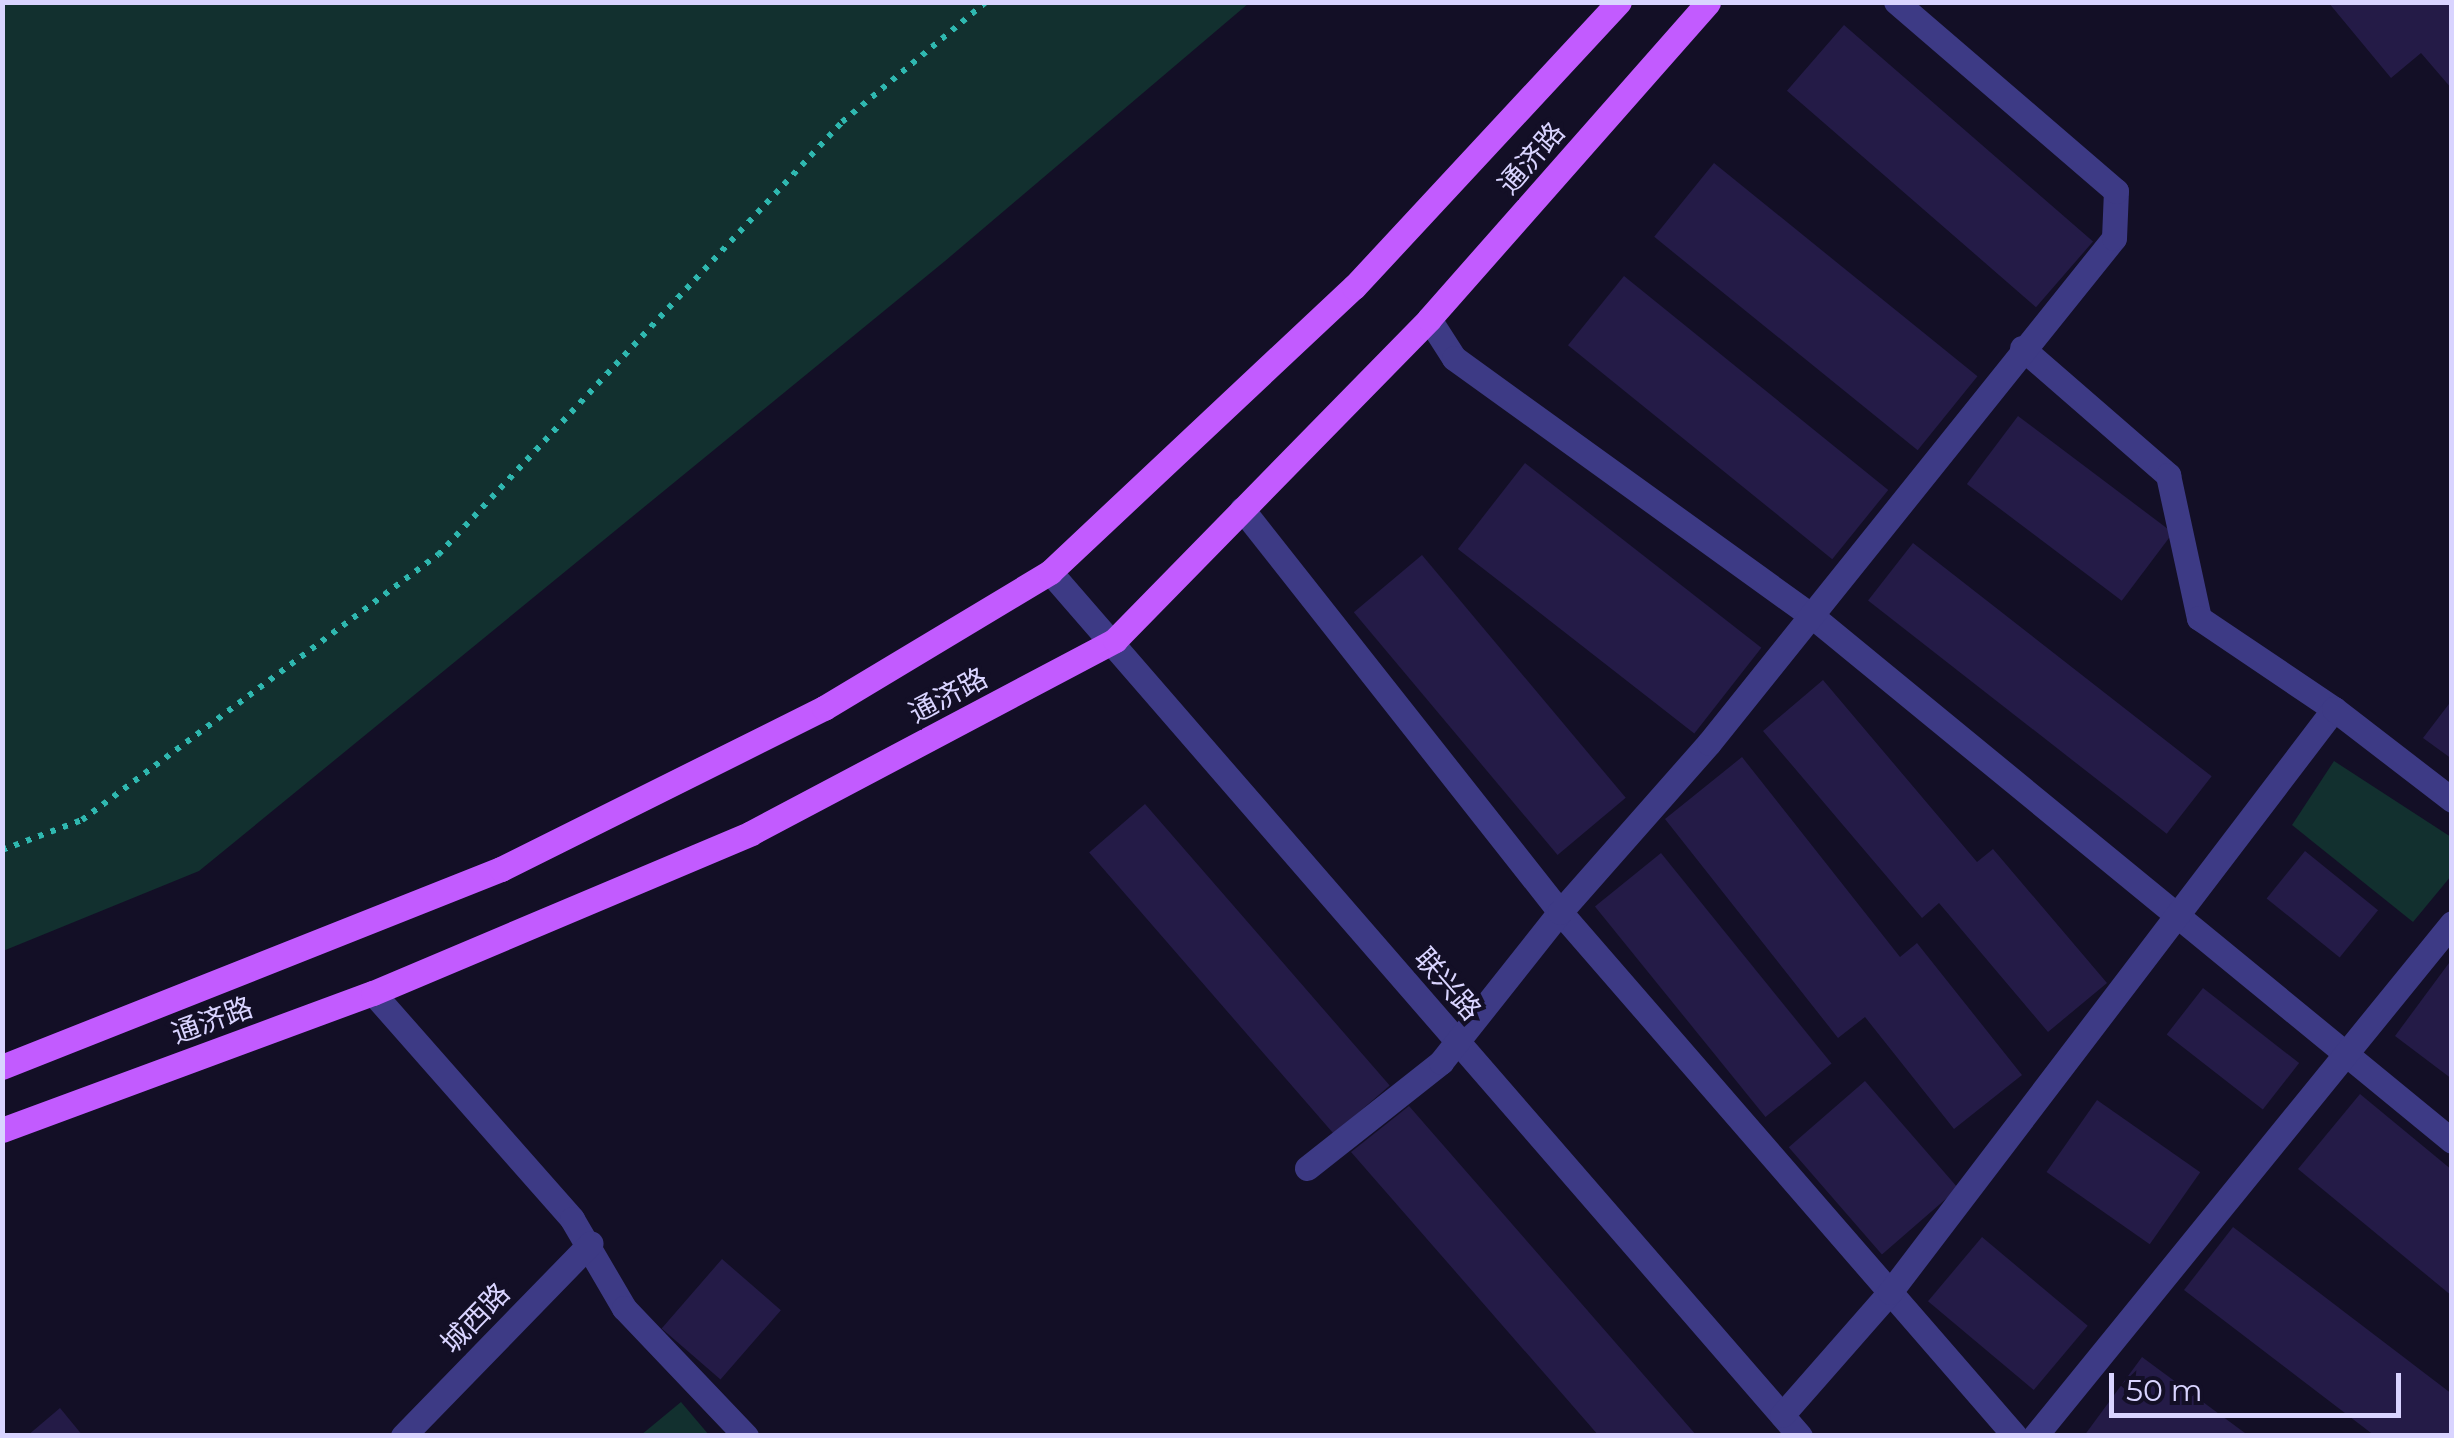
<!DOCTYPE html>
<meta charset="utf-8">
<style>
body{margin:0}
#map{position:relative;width:2454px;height:1438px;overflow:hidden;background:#130f26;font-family:Montserrat,"Noto Sans SC",sans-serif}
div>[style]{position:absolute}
.green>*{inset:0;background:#12302f}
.building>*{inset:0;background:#241b47;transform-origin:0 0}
.path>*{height:6px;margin-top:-3px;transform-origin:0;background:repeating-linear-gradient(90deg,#2fb8b0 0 5px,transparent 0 13px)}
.minor>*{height:25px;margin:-12.5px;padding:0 12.5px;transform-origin:12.5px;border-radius:12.5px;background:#3d3a85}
.major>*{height:25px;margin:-12.5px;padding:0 12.5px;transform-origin:12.5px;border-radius:12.5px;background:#c25bff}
span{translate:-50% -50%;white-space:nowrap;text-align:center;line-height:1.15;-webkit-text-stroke:8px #130f26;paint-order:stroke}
.street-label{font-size:28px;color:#d9d4ff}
.frame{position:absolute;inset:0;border:5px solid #d9d4ff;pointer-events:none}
.scale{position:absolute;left:2109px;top:1373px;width:292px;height:45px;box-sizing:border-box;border:5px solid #d9d4ff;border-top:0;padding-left:12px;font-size:30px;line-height:35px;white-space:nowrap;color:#d9d4ff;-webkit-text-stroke:8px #130f26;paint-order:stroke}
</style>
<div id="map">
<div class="green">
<i style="clip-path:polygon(3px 2px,1249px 2px,1249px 3px,945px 261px,199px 871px,3px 951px)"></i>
<i style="clip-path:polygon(2334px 761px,2451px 837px,2451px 876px,2413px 922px,2292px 825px)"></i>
<i style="clip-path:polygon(681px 1402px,709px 1435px,641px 1435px)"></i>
</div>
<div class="building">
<i style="clip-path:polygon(2328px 2px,2452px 2px,2452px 89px,2421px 53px,2391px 78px)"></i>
<i style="left:1844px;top:25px;width:330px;height:87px;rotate:41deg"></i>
<i style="left:1714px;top:163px;width:339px;height:95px;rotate:39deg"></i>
<i style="left:1624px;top:276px;width:340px;height:89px;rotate:39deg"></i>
<i style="left:2018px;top:416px;width:194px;height:85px;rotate:37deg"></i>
<i style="left:1525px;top:463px;width:300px;height:109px;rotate:38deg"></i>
<i style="left:1913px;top:543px;width:379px;height:73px;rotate:38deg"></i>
<i style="left:1422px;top:555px;width:317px;height:89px;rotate:50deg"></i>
<i style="clip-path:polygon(1823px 680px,1977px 862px,1993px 849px,2107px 983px,2048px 1032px,1939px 903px,1922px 918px,1763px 731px)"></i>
<i style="clip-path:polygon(2452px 700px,2452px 759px,2423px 738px)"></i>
<i style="clip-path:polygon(1742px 757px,1900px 957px,1917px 943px,2022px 1075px,1954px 1129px,1865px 1017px,1838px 1038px,1665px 819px)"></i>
<i style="left:1145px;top:804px;width:373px;height:74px;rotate:49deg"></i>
<i style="left:2305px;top:851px;width:94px;height:61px;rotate:39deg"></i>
<i style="left:1661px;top:853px;width:271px;height:85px;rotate:51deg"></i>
<i style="clip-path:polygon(2449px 963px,2452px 965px,2452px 1079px,2395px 1036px)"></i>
<i style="left:2203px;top:988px;width:122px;height:59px;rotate:38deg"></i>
<i style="left:1865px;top:1081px;width:142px;height:101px;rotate:49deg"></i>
<i style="clip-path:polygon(2360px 1094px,2452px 1170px,2452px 1296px,2298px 1169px)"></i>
<i style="left:2097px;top:1100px;width:126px;height:88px;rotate:35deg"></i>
<i style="clip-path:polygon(1409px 1106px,1697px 1436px,1599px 1436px,1351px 1152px)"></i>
<i style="clip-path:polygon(2233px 1227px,2452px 1394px,2452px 1436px,2375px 1436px,2184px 1290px)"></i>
<i style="left:1982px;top:1237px;width:138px;height:84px;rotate:40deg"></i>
<i style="left:722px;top:1259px;width:78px;height:92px;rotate:41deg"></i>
<i style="clip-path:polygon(2142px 1357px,2249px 1436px,2084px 1436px)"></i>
<i style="clip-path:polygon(60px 1408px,83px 1436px,27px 1436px)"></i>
</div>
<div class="path">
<i style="left:2px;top:850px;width:85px;rotate:-20.6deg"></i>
<i style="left:82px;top:820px;width:444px;rotate:-36.7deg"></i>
<i style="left:438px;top:555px;width:592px;rotate:-46.98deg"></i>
<i style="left:842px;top:122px;width:187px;rotate:-39.8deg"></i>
</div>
<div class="minor">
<i style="left:1429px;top:319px;width:46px;rotate:57.3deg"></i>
<i style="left:1454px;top:358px;width:441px;rotate:35.8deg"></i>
<i style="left:1812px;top:616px;width:828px;rotate:39.36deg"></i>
<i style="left:2022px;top:348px;width:194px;rotate:41deg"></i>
<i style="left:2168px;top:475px;width:146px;rotate:77.8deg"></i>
<i style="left:2199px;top:618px;width:163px;rotate:34deg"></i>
<i style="left:1242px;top:509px;width:513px;rotate:51.72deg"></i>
<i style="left:1560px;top:912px;width:694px;rotate:49.03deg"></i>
<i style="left:1050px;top:572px;width:1144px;rotate:49.04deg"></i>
<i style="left:373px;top:993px;width:301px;rotate:48.6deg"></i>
<i style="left:572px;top:1219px;width:103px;rotate:59.7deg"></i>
<i style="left:624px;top:1308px;width:177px;rotate:46.4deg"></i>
<i style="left:1307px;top:1168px;width:171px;rotate:-38.3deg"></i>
<i style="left:1441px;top:1062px;width:191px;rotate:-51.6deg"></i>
<i style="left:1560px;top:912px;width:225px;rotate:-48.6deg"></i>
<i style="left:1709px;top:743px;width:647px;rotate:-51.27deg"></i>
<i style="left:2114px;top:238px;width:47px;rotate:-87.6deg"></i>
<i style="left:2116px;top:191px;width:290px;rotate:-139.3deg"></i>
<i style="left:1782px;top:1415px;width:164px;rotate:-48.7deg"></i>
<i style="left:1890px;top:1292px;width:733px;rotate:-52.71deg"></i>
<i style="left:2334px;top:709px;width:149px;rotate:37.6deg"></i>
<i style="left:403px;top:1436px;width:269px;rotate:-45.8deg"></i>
<i style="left:2035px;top:1436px;width:661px;rotate:-50.89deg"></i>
</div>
<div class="major">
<i style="left:2px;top:1067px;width:537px;rotate:-21.64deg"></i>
<i style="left:501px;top:869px;width:361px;rotate:-26.5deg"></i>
<i style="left:824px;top:708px;width:264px;rotate:-31deg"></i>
<i style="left:1050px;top:572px;width:417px;rotate:-43.2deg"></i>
<i style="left:1354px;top:287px;width:389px;rotate:-47.1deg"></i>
<i style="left:2px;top:1130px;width:395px;rotate:-20.3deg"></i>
<i style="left:373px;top:993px;width:410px;rotate:-22.9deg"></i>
<i style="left:751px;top:833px;width:412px;rotate:-27.9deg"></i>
<i style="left:1115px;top:640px;width:449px;rotate:-45.6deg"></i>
<i style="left:1429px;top:319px;width:422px;rotate:-48.6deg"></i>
</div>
<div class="street-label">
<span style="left:1531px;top:158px;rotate:-49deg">通济路</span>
<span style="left:948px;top:695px;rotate:-28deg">通济路</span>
<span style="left:1448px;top:984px;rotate:49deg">联兴路</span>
<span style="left:212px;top:1020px;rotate:-20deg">通济路</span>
<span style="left:475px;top:1318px;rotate:-46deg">城西路</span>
</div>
<div class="frame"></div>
<div class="scale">50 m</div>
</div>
